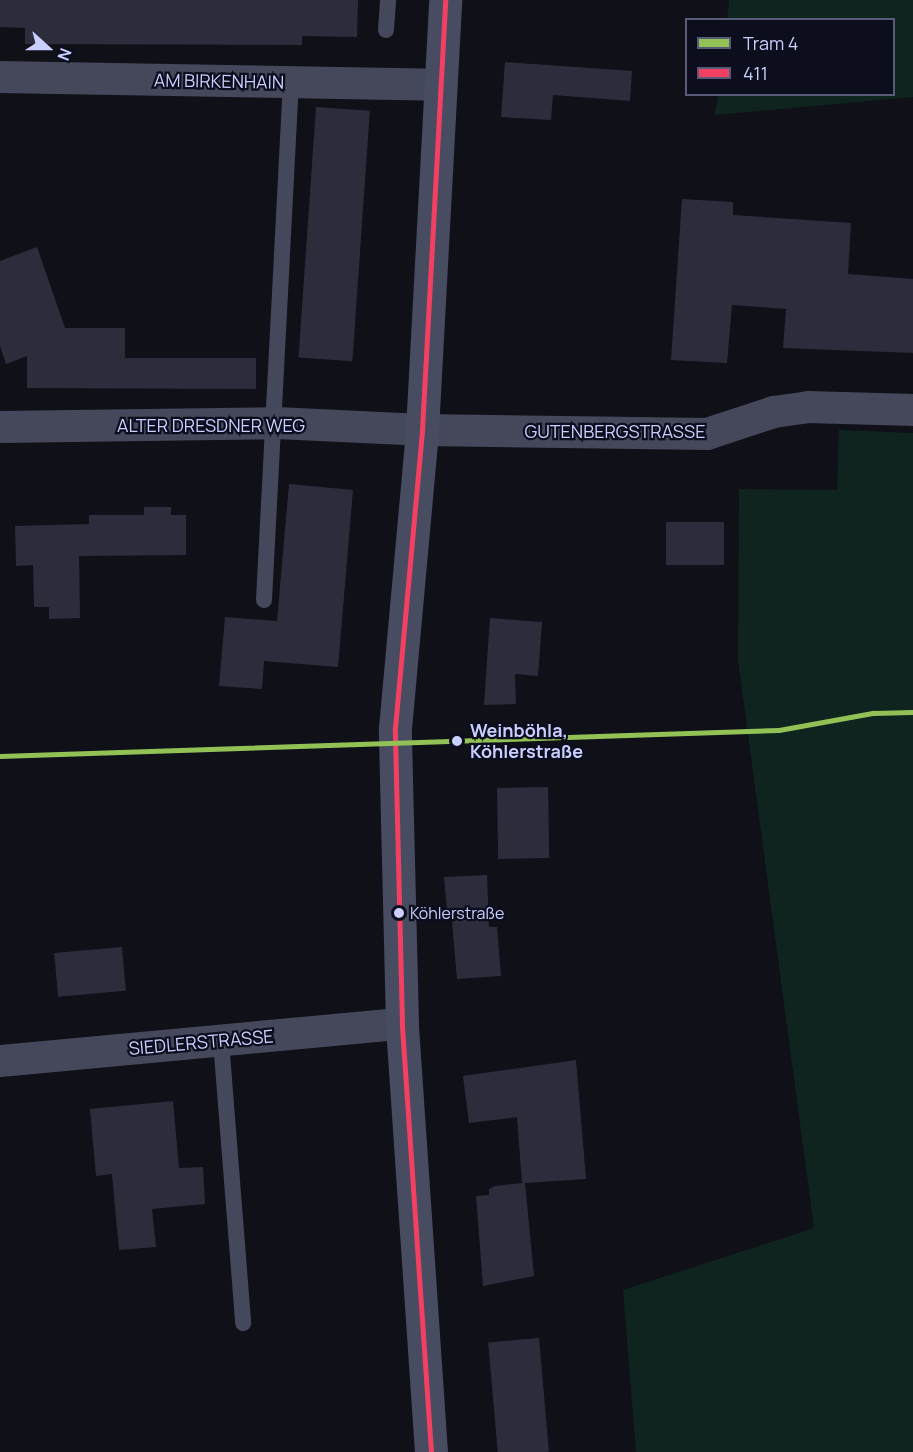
<!DOCTYPE html>
<meta charset="utf-8">
<style>
body{margin:0}
#map{position:relative;width:913px;height:1452px;overflow:hidden;background:#101019;font-family:Manrope,sans-serif}
div>[style]{position:absolute}
.green>*{inset:0;background:#0f231f}
.building>*{inset:0;background:#2c2d3c;transform-origin:0 0}
.lane>*{height:16px;margin:-8px;padding:0 8px;transform-origin:8px;border-radius:8px;background:#45485a}
.street>*{height:32px;margin:-16px;padding:0 16px;transform-origin:16px;border-radius:16px;background:#45485a}
.secondary>*{height:33px;margin:-16.5px;padding:0 16.5px;transform-origin:16.5px;border-radius:16.5px;background:#474c60}
.bus-1>*{height:4.5px;margin:-2.25px;padding:0 2.25px;transform-origin:2.25px;border-radius:2.25px;background:#f24062}
.tram-1>*{height:4.5px;margin:-2.25px;padding:0 2.25px;transform-origin:2.25px;border-radius:2.25px;background:#92c255}
.dots>*{width:16px;height:16px;translate:-50% -50%;box-sizing:border-box;border:3px solid #0c0d1d;border-radius:50%}
span{translate:-50% -50%;white-space:nowrap;text-align:center;line-height:1.15;-webkit-text-stroke:4.5px #0c0d1d;paint-order:stroke}
.bus-label{font-size:16px;color:#c9cffe}
.left{translate:0 -50%;text-align:left}
.street-label{font-size:18px;color:#c9cffe}
.stop-label{font-size:18px;color:#c9cffe;font-weight:700}
.legend{position:absolute;left:685px;top:18px;width:210px;height:78px;box-sizing:border-box;background:#0c0d1d;border:2px solid #585b77;margin:0;padding:8px 10px;list-style:none;font-size:18px;color:#c9cffe}
.legend li{display:flex;align-items:center;gap:12px;height:30px}
.legend b{width:30px;border:2px solid #585b77}
.north{position:absolute;left:18px;top:18px;width:60px;height:60px;-webkit-text-stroke:4px #0c0d1d;paint-order:stroke;rotate:111deg;font-size:16px;font-weight:700;line-height:24px;text-align:center;color:#c9cffe}
.north::after{content:'';display:block;margin:auto;width:21px;height:27px;background:#c9cffe;clip-path:polygon(50% 0,100% 100%,50% 72%,0 100%)}
</style>
<div id="map">
<div class="green">
<i style="clip-path:polygon(729px 0,913px 0,913px 97px,715px 115px,718px 95px,894px 94px,894px 20px,727px 19px)"></i>
<i style="clip-path:polygon(839px 430px,913px 433px,913px 1452px,636px 1452px,623px 1290px,814px 1228px,738px 660px,739px 489px,837px 490px)"></i>
</div>
<div class="building">
<i style="clip-path:polygon(0 0,358px 0,357px 37px,302px 36px,302px 45px,25px 44px,25px 28px,0 27px)"></i>
<i style="clip-path:polygon(505px 62px,632px 71px,630px 101px,553px 95px,551px 120px,501px 117px)"></i>
<i style="left:316px;top:107px;width:54px;height:251px;rotate:4deg"></i>
<i style="clip-path:polygon(682px 199px,733px 202px,733px 215px,851px 223px,848px 274px,913px 279px,913px 353px,783px 348px,786px 309px,732px 305px,727px 363px,671px 360px)"></i>
<i style="clip-path:polygon(37px 247px,65px 328px,125px 328px,125px 358px,256px 358px,256px 389px,27px 388px,27px 356px,6px 364px,0 346px,0 261px)"></i>
<i style="clip-path:polygon(289px 484px,353px 490px,338px 667px,264px 661px,262px 689px,219px 686px,225px 617px,277px 621px)"></i>
<i style="clip-path:polygon(144px 507px,171px 507px,171px 515px,186px 515px,186px 555px,79px 556px,80px 618px,49px 619px,49px 607px,34px 607px,33px 565px,16px 566px,15px 526px,89px 524px,89px 515px,144px 515px)"></i>
<i style="left:666px;top:522px;width:58px;height:43px"></i>
<i style="clip-path:polygon(490px 618px,542px 622px,538px 676px,515px 674px,516px 704px,484px 705px)"></i>
<i style="left:548px;top:787px;width:71px;height:51px;rotate:89deg"></i>
<i style="clip-path:polygon(487px 875px,489px 927px,497px 927px,501px 976px,457px 979px,451px 910px,447px 910px,444px 877px)"></i>
<i style="left:122px;top:947px;width:44px;height:68px;rotate:85deg"></i>
<i style="clip-path:polygon(576px 1060px,586px 1179px,525px 1183px,534px 1276px,483px 1286px,476px 1196px,489px 1195px,489px 1189px,495px 1186px,522px 1183px,517px 1117px,469px 1123px,463px 1076px)"></i>
<i style="clip-path:polygon(173px 1101px,179px 1168px,203px 1167px,205px 1204px,152px 1209px,156px 1247px,119px 1250px,112px 1174px,96px 1176px,90px 1109px)"></i>
<i style="left:539px;top:1338px;width:114px;height:51px;rotate:85deg"></i>
</div>
<div class="lane">
<i style="left:386px;top:30px;width:30px;rotate:-86deg"></i>
<i style="left:264px;top:600px;width:519px;rotate:-87.02deg"></i>
<i style="left:221px;top:1041px;width:283px;rotate:85.5deg"></i>
</div>
<div class="street">
<i style="left:0;top:77px;width:438px;rotate:1deg"></i>
<i style="left:0;top:427px;width:276px;rotate:-0.8deg"></i>
<i style="left:276px;top:423px;width:146px;rotate:2.7deg"></i>
<i style="left:422px;top:430px;width:285px;rotate:0.8deg"></i>
<i style="left:707px;top:434px;width:71px;rotate:-18.2deg"></i>
<i style="left:774px;top:412px;width:34px;rotate:-8deg"></i>
<i style="left:808px;top:407px;width:105px;rotate:1.6deg"></i>
<i style="left:0;top:1061px;width:404px;rotate:-5.3deg"></i>
</div>
<div class="secondary">
<i style="left:431px;top:1452px;width:429px;rotate:-93.9deg"></i>
<i style="left:402px;top:1024px;width:296px;rotate:-91.4deg"></i>
<i style="left:395px;top:728px;width:299px;rotate:-84.8deg"></i>
<i style="left:422px;top:430px;width:431px;rotate:-86.9deg"></i>
</div>
<div class="bus-1">
<i style="left:431px;top:1452px;width:429px;rotate:-93.9deg"></i>
<i style="left:402px;top:1024px;width:296px;rotate:-91.4deg"></i>
<i style="left:395px;top:728px;width:299px;rotate:-84.8deg"></i>
<i style="left:422px;top:430px;width:431px;rotate:-86.9deg"></i>
</div>
<div class="tram-1">
<i style="left:0;top:756px;width:779px;rotate:-1.91deg"></i>
<i style="left:779px;top:730px;width:96px;rotate:-10.3deg"></i>
<i style="left:873px;top:713px;width:40px;rotate:-1.4deg"></i>
</div>
<div class="dots">
<i style="left:457px;top:741px;background:#c9cffe"></i>
<i style="left:399px;top:913px;background:#c9cffe"></i>
</div>
<div class="bus-label">
<span class="left" style="left:410px;top:913px">Köhlerstraße</span>
</div>
<div class="street-label">
<span style="left:219px;top:81px;rotate:1deg">AM BIRKENHAIN</span>
<span style="left:211px;top:425px">ALTER DRESDNER WEG</span>
<span style="left:615px;top:431px">GUTENBERGSTRASSE</span>
<span style="left:201px;top:1042px;rotate:-5deg">SIEDLERSTRASSE</span>
</div>
<div class="stop-label">
<span class="left" style="left:470px;top:741px">Weinböhla,<br>Köhlerstraße</span>
</div>
<ul class="legend">
<li><b style="height:8px;background:#92c255"></b>Tram 4</li>
<li><b style="height:8px;background:#f24062"></b>411</li>
</ul>
<div class="north">N</div>
</div>
